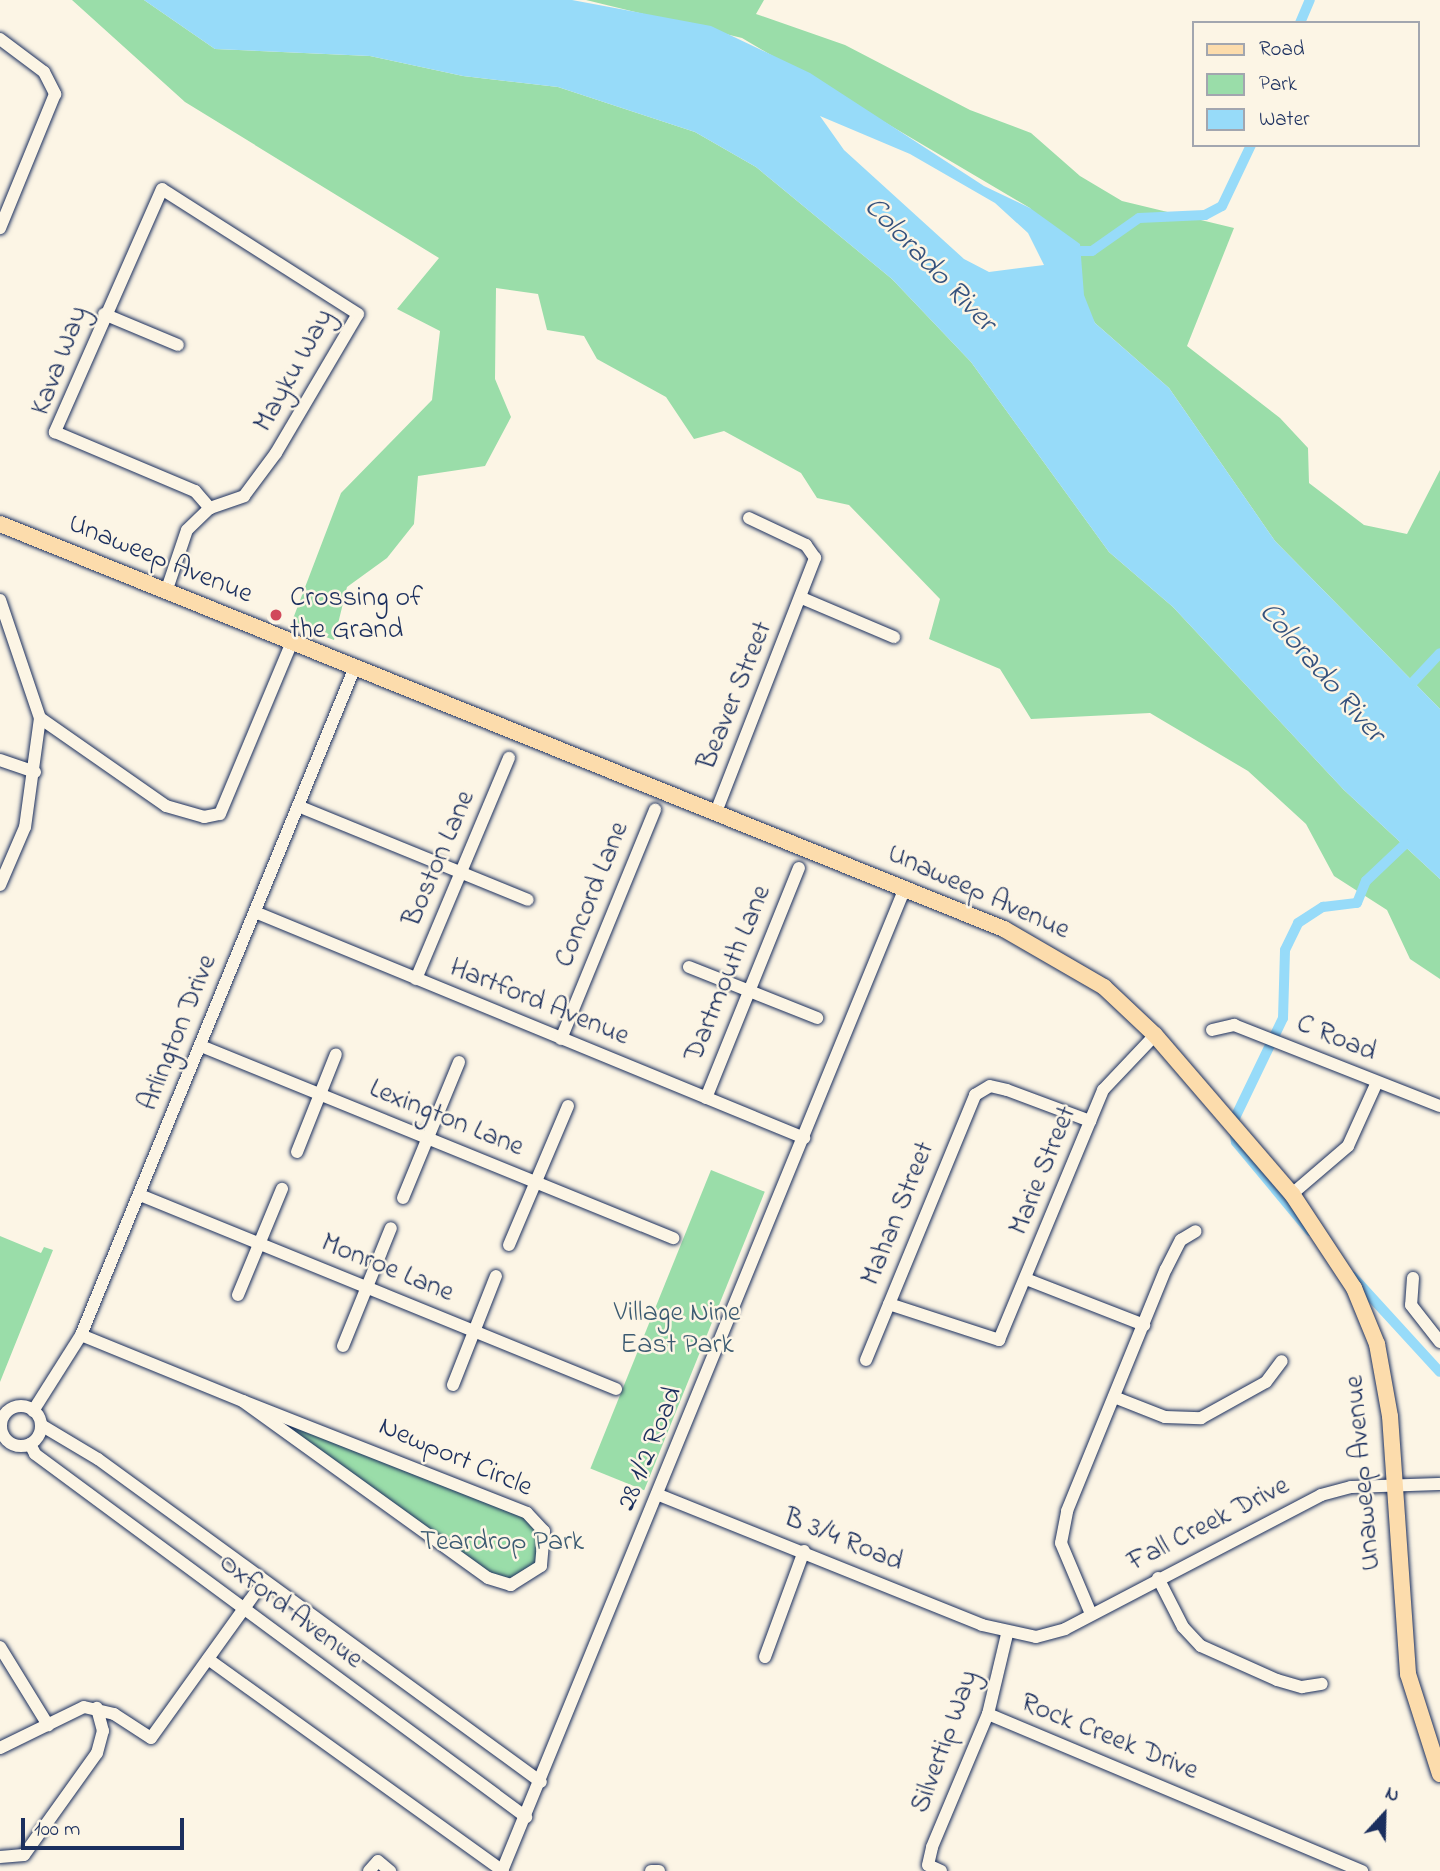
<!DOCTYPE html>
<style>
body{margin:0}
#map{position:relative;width:1440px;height:1871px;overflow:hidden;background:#fcf5e5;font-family:"Indie Flower",sans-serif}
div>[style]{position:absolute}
.green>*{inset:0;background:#9adda9;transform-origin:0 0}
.water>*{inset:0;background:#97dbf9}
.canal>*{height:10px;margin:-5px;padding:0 5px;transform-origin:5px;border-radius:5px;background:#97dbf9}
.roads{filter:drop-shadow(0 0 2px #1b2f5e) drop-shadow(0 0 2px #1b2f5e)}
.minor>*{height:12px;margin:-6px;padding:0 6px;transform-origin:6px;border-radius:6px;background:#fcf5e5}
.minor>.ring{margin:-6px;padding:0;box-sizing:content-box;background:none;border:12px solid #fcf5e5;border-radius:50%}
.major>*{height:16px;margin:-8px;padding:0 8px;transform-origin:8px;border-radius:8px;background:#fcdcac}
.dots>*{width:19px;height:19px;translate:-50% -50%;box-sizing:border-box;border:4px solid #fcf5e5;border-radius:50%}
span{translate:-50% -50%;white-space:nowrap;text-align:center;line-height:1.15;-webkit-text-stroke:5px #fcf5e5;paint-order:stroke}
.street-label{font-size:28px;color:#1b2f5e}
.poi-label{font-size:28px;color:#1b2f5e}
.left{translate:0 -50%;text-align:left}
.park-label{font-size:28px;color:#3b5a71}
.water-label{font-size:30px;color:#34517d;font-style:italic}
.legend{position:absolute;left:1192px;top:21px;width:228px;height:126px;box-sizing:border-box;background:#fcf5e5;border:2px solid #a2a6af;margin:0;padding:9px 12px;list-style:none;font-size:21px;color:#1b2f5e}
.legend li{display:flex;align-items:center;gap:14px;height:35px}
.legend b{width:35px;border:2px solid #a2a6af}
.north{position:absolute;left:1349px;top:1780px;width:70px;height:70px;-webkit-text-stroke:5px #fcf5e5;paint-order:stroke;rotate:22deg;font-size:19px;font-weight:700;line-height:28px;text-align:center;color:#1b2f5e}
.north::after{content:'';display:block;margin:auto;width:24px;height:32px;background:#1b2f5e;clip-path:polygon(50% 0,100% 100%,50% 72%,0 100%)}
.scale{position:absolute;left:21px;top:1818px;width:163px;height:32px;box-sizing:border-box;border:4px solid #1b2f5e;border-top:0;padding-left:9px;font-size:21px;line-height:24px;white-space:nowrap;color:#1b2f5e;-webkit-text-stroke:5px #fcf5e5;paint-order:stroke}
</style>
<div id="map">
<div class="green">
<i style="clip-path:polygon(72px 0,144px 0,215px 49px,370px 56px,463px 76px,558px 87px,695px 132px,756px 167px,892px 279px,971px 362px,1109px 552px,1173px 607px,1344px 790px,1440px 879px,1440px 979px,1410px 959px,1387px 910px,1334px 876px,1306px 824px,1248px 771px,1150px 713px,1031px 719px,1000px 669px,929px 639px,940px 599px,849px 505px,817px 498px,801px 473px,724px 431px,694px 439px,666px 397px,597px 359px,584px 336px,547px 330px,538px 294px,496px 288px,495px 379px,511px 417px,485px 466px,418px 476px,414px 524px,387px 558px,347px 587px,334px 640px,291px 624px,341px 493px,432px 400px,440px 331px,397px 309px,439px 258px,185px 102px)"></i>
<i style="clip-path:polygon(586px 0,764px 0,756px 14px,845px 45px,970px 110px,1031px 133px,1080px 176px,1122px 201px,1234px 228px,1187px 346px,1280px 418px,1308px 448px,1309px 483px,1364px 525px,1407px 534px,1440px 470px,1440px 709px,1275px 541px,1169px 388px,1095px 323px,1030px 208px,742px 38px)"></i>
<i style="left:711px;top:1170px;width:58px;height:322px;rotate:22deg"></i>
<i style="clip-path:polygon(0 1236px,41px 1253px,44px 1247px,53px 1250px,0 1382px)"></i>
<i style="clip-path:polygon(282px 1418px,515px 1512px,533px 1523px,542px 1541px,535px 1567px,513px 1580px,496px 1577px,276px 1421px)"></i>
</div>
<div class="water">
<i style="clip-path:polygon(evenodd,144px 0,572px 0,711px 26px,810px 73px,984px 186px,1030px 208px,1080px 244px,1084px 295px,1095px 323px,1169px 388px,1275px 541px,1440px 709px,1440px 879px,1344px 790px,1173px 607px,1109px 552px,971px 362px,892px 279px,756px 167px,695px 132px,558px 87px,463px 76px,370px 56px,215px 49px,144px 0,820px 116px,910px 154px,995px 203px,1028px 233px,1044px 265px,989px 272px,964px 259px,844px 150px,820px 116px)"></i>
</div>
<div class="canal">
<i style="left:1300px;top:23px;width:25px;rotate:-67deg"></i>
<i style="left:1081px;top:251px;width:11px"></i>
<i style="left:1092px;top:251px;width:57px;rotate:-35.1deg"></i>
<i style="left:1139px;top:218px;width:66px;rotate:-2.6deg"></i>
<i style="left:1205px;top:215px;width:19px;rotate:-28deg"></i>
<i style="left:1222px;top:206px;width:68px;rotate:-64.6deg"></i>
<i style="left:1414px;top:681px;width:38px;rotate:-47deg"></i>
<i style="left:1310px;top:1231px;width:116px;rotate:-129.7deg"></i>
<i style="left:1236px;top:1142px;width:20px;rotate:-99deg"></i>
<i style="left:1233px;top:1122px;width:115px;rotate:-64.3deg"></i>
<i style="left:1283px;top:1018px;width:68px;rotate:-88.3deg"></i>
<i style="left:1285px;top:950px;width:30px;rotate:-64deg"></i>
<i style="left:1298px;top:923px;width:30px;rotate:-33deg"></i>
<i style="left:1323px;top:907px;width:34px;rotate:-7deg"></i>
<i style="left:1357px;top:903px;width:24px;rotate:-68deg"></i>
<i style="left:1366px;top:881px;width:54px;rotate:-43.5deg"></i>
<i style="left:1352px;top:1276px;width:130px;rotate:47.5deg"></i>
</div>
<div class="roads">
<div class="minor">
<i style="left:0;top:39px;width:55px;rotate:36.9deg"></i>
<i style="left:44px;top:72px;width:25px;rotate:63deg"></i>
<i style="left:55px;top:94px;width:145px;rotate:112.3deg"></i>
<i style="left:104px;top:314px;width:80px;rotate:22.7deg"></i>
<i style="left:166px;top:592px;width:65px;rotate:-71.3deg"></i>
<i style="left:187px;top:530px;width:32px;rotate:-44deg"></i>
<i style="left:210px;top:508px;width:36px;rotate:-19deg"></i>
<i style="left:244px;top:496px;width:54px;rotate:-53.3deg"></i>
<i style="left:276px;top:453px;width:161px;rotate:-59.5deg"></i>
<i style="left:358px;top:314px;width:232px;rotate:-147.5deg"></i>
<i style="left:162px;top:189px;width:266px;rotate:113.8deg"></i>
<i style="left:55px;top:432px;width:152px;rotate:22.9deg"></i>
<i style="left:195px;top:491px;width:23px;rotate:49deg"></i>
<i style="left:802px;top:598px;width:100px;rotate:23deg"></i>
<i style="left:0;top:600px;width:125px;rotate:71.3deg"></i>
<i style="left:40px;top:718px;width:110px;rotate:97.8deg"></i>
<i style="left:25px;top:827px;width:63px;rotate:113.3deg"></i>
<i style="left:40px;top:718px;width:154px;rotate:34.9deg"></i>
<i style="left:166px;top:806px;width:40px;rotate:16deg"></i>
<i style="left:204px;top:817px;width:16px;rotate:-11deg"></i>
<i style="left:220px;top:814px;width:186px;rotate:-67.3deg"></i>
<i style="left:0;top:760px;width:37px;rotate:19deg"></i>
<i style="left:298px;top:806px;width:248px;rotate:22.2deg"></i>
<i style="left:716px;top:812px;width:273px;rotate:-68.7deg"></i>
<i style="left:815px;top:558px;width:16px;rotate:-125deg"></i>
<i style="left:806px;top:545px;width:63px;rotate:-154.7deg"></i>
<i style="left:255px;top:912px;width:594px;rotate:22.37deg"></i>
<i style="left:689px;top:967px;width:138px;rotate:21.7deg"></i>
<i style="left:416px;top:979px;width:240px;rotate:-67.2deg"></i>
<i style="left:1212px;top:1030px;width:23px;rotate:-13deg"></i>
<i style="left:1234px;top:1025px;width:221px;rotate:21.5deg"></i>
<i style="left:561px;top:1039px;width:248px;rotate:-67.7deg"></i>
<i style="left:201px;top:1046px;width:510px;rotate:22.14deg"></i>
<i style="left:706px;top:1098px;width:248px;rotate:-68deg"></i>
<i style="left:297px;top:1152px;width:105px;rotate:-68.3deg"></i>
<i style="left:1292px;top:1194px;width:74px;rotate:-40.6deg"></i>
<i style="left:1348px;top:1146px;width:70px;rotate:-65.6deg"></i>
<i style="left:140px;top:1195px;width:514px;rotate:22.17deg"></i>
<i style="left:403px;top:1198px;width:147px;rotate:-67.6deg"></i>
<i style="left:509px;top:1245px;width:151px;rotate:-67deg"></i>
<i style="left:1413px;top:1278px;width:27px;rotate:94deg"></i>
<i style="left:1411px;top:1305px;width:47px;rotate:51.9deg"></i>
<i style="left:1026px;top:1279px;width:127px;rotate:21.3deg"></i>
<i style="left:238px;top:1295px;width:115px;rotate:-67.5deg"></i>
<i style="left:889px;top:1304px;width:116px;rotate:18.1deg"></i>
<i style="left:999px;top:1340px;width:271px;rotate:-67.4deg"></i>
<i style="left:1103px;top:1090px;width:76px;rotate:-46.6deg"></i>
<i style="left:81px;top:1335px;width:175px;rotate:22.2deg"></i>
<i style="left:343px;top:1346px;width:127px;rotate:-67.9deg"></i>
<i style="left:866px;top:1360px;width:287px;rotate:-67.6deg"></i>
<i style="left:975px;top:1095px;width:17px;rotate:-31deg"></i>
<i style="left:990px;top:1086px;width:17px;rotate:13deg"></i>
<i style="left:1007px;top:1090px;width:89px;rotate:20.5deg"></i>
<i style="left:453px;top:1385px;width:117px;rotate:-68.5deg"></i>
<i style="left:1114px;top:1397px;width:55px;rotate:21.4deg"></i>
<i style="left:1165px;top:1417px;width:36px;rotate:2deg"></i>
<i style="left:1201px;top:1418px;width:74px;rotate:-29deg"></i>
<i style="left:1266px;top:1382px;width:26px;rotate:-53deg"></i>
<i style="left:243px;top:1401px;width:305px;rotate:21.5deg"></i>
<i style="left:527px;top:1513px;width:25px;rotate:47deg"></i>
<i style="left:544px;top:1531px;width:35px;rotate:95deg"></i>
<i style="left:541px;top:1566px;width:36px;rotate:148deg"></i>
<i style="left:511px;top:1585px;width:24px;rotate:-163deg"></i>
<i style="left:488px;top:1578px;width:302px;rotate:-144.2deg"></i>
<i class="ring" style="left:1px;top:1406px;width:28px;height:28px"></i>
<i style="left:33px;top:1411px;width:90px;rotate:-57.7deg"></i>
<i style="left:81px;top:1335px;width:722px;rotate:-67.7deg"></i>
<i style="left:41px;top:1425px;width:66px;rotate:30.8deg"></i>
<i style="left:98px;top:1459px;width:548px;rotate:36.1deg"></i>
<i style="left:30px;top:1444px;width:11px;rotate:63deg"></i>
<i style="left:35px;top:1454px;width:611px;rotate:36.48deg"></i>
<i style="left:659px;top:1495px;width:348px;rotate:21.9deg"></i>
<i style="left:982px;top:1625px;width:55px;rotate:12.5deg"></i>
<i style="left:1036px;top:1637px;width:30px;rotate:-15deg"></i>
<i style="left:1065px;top:1629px;width:289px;rotate:-27.6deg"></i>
<i style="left:1321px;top:1495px;width:31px;rotate:-15deg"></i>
<i style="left:1351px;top:1487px;width:89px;rotate:-1.9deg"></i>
<i style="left:1158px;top:1578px;width:55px;rotate:63deg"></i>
<i style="left:1183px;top:1627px;width:26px;rotate:47deg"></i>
<i style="left:1201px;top:1646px;width:83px;rotate:24.1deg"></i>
<i style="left:1277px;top:1680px;width:26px;rotate:16deg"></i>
<i style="left:1302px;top:1687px;width:20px;rotate:-9deg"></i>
<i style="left:1091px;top:1614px;width:77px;rotate:-112.9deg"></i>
<i style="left:1061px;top:1543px;width:33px;rotate:-79deg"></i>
<i style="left:1067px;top:1511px;width:261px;rotate:-67.8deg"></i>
<i style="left:1166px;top:1269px;width:33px;rotate:-63deg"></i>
<i style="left:1181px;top:1240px;width:17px;rotate:-31deg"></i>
<i style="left:0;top:1647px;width:92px;rotate:58.4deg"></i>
<i style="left:765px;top:1657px;width:113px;rotate:-69.8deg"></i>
<i style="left:208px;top:1659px;width:363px;rotate:35.7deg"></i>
<i style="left:988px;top:1714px;width:406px;rotate:22.8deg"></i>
<i style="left:0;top:1748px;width:93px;rotate:-26deg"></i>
<i style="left:84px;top:1707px;width:31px;rotate:13deg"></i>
<i style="left:114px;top:1714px;width:44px;rotate:33deg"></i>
<i style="left:151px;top:1738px;width:192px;rotate:-54.3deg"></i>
<i style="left:0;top:1857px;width:24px;rotate:-5deg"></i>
<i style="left:24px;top:1855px;width:125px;rotate:-54.4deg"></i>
<i style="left:97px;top:1753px;width:23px;rotate:-75deg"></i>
<i style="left:103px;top:1731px;width:24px;rotate:-105deg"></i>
<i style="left:369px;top:1871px;width:13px;rotate:-48deg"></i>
<i style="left:378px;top:1861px;width:16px;rotate:40deg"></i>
<i style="left:502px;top:1871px;width:1062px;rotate:-67.71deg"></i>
<i style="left:651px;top:1871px;width:8px"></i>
<i style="left:941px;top:1871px;width:14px;rotate:-155deg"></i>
<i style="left:928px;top:1865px;width:18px;rotate:-77deg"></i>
<i style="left:932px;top:1847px;width:144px;rotate:-67.2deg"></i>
<i style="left:988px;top:1714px;width:82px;rotate:-76.6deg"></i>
</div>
<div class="major">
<i style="left:0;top:524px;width:1083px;rotate:21.97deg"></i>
<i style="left:1004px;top:929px;width:116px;rotate:30.1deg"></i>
<i style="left:1104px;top:987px;width:70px;rotate:43.3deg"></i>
<i style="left:1155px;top:1035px;width:210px;rotate:49.3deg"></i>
<i style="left:1292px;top:1194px;width:113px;rotate:56.6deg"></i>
<i style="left:1354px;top:1288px;width:61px;rotate:67.7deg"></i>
<i style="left:1377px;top:1344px;width:73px;rotate:79.8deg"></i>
<i style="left:1390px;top:1416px;width:259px;rotate:86deg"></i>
<i style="left:1408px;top:1674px;width:105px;rotate:72.3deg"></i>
</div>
</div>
<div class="dots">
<i style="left:276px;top:615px;background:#d1495b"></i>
</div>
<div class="street-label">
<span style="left:61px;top:361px;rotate:-69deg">Kava Way</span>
<span style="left:295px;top:371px;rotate:-61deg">Mayku Way</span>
<span style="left:160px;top:560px;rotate:22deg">Unaweep Avenue</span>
<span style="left:736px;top:696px;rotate:-68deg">Beaver Street</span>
<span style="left:440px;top:859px;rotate:-67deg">Boston Lane</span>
<span style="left:978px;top:893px;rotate:24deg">Unaweep Avenue</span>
<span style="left:593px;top:895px;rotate:-68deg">Concord Lane</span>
<span style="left:729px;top:974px;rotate:-68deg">Dartmouth Lane</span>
<span style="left:539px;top:1003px;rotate:22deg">Hartford Avenue</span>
<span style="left:179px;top:1033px;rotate:-68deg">Arlington Drive</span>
<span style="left:1336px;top:1039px;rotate:22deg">C Road</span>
<span style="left:446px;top:1119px;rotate:22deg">Lexington Lane</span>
<span style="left:1044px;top:1171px;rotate:-68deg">Marie Street</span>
<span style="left:899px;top:1214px;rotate:-68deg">Mahan Street</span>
<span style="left:387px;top:1269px;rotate:22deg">Monroe Lane</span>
<span style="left:651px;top:1449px;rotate:-68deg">28 1/2 Road</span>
<span style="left:455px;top:1458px;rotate:23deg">Newport Circle</span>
<span style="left:1364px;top:1473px;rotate:-95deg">Unaweep Avenue</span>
<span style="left:1209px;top:1525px;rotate:-27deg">Fall Creek Drive</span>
<span style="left:843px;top:1541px;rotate:22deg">B 3/4 Road</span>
<span style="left:290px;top:1612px;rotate:37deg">Oxford Avenue</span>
<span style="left:1109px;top:1738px;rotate:22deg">Rock Creek Drive</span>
<span style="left:946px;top:1742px;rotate:-70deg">Silvertip Way</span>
</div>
<div class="poi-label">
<span class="left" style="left:290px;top:615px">Crossing of<br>the Grand</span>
</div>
<div class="park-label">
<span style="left:677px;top:1330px">Village Nine<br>East Park</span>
<span style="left:502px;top:1543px">Teardrop Park</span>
</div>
<div class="water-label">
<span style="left:929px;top:265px;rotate:46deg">Colorado River</span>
<span style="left:1321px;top:673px;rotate:49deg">Colorado River</span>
</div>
<ul class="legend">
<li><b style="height:9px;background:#fcdcac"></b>Road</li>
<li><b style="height:19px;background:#9adda9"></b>Park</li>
<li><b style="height:19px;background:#97dbf9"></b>Water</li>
</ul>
<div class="north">N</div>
<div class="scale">100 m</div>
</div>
